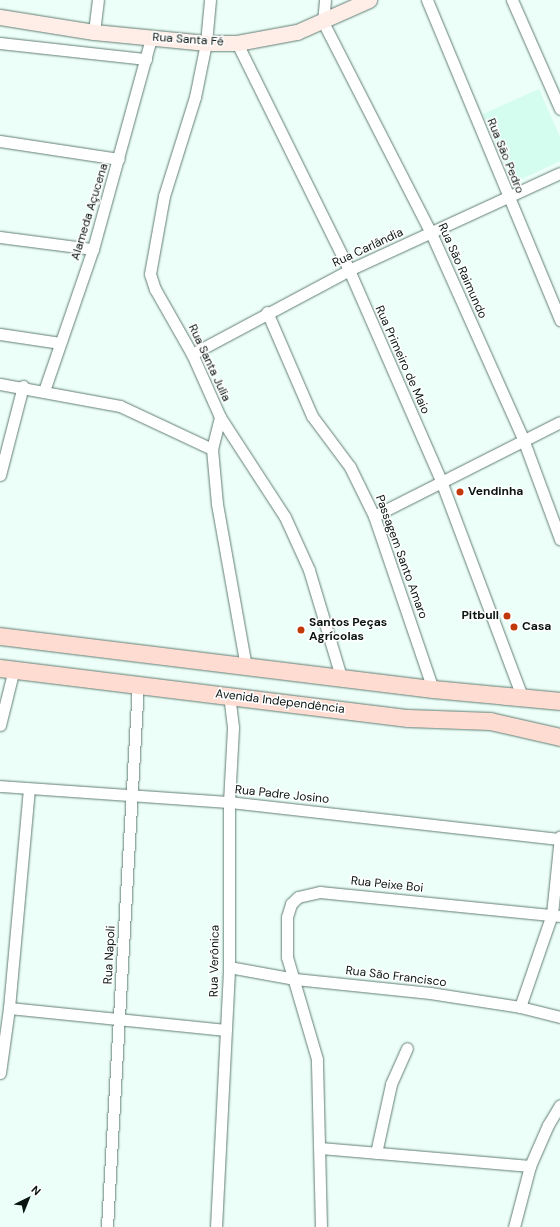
<!DOCTYPE html>
<meta charset="utf-8">
<style>
body{margin:0}
#map{position:relative;width:560px;height:1227px;overflow:hidden;background:#ecfff8;font-family:"DM Sans",sans-serif}
div>[style]{position:absolute}
.built>*{inset:0;background:#d5fdef}
.roads{filter:drop-shadow(0 0 1px #627e74) drop-shadow(0 0 1px #627e74)}
.street>*{height:11px;margin:-5.5px;padding:0 5.5px;transform-origin:5.5px;border-radius:5.5px;background:#fff}
.secondary>*{height:15px;margin:-7.5px;padding:0 7.5px;transform-origin:7.5px;border-radius:7.5px;background:#ffede8}
.primary>*{height:17px;margin:-8.5px;padding:0 8.5px;transform-origin:8.5px;border-radius:8.5px;background:#fedcd2}
.dots>*{width:11px;height:11px;translate:-50% -50%;box-sizing:border-box;border:2px solid #fff;border-radius:50%}
span{translate:-50% -50%;white-space:nowrap;text-align:center;line-height:1.15;-webkit-text-stroke:3px #fff;paint-order:stroke}
.street-label{font-size:12px;color:#091410}
.poi-label{font-size:12px;color:#091410;font-weight:700}
.left{translate:0 -50%;text-align:left}
.right{translate:-100% -50%;text-align:right}
.north{position:absolute;left:8px;top:1179px;width:40px;height:40px;-webkit-text-stroke:3px #fff;paint-order:stroke;rotate:43deg;font-size:11px;font-weight:700;line-height:16px;text-align:center;color:#091410}
.north::after{content:'';display:block;margin:auto;width:14px;height:18px;background:#091410;clip-path:polygon(50% 0,100% 100%,50% 72%,0 100%)}
</style>
<div id="map">
<div class="built">
<i style="clip-path:polygon(539px 89px,560px 137px,560px 161px,514px 183px,483px 114px)"></i>
</div>
<div class="roads">
<div class="street">
<i style="left:210px;top:0;width:43px;rotate:95.3deg"></i>
<i style="left:206px;top:43px;width:55px;rotate:101.5deg"></i>
<i style="left:195px;top:97px;width:104px;rotate:107.4deg"></i>
<i style="left:164px;top:196px;width:79px;rotate:100.2deg"></i>
<i style="left:150px;top:274px;width:16px;rotate:72deg"></i>
<i style="left:155px;top:289px;width:75px;rotate:60.4deg"></i>
<i style="left:192px;top:354px;width:69px;rotate:66deg"></i>
<i style="left:220px;top:417px;width:119px;rotate:57deg"></i>
<i style="left:285px;top:517px;width:58px;rotate:65.6deg"></i>
<i style="left:309px;top:570px;width:112px;rotate:73.3deg"></i>
<i style="left:325px;top:0;width:22px;rotate:95deg"></i>
<i style="left:323px;top:22px;width:237px;rotate:62.9deg"></i>
<i style="left:431px;top:233px;width:226px;rotate:65.9deg"></i>
<i style="left:523px;top:439px;width:107px;rotate:69.7deg"></i>
<i style="left:427px;top:0;width:347px;rotate:67.4deg"></i>
<i style="left:512px;top:0;width:119px;rotate:66.2deg"></i>
<i style="left:94px;top:32px;width:32px;rotate:-83deg"></i>
<i style="left:0;top:43px;width:147px;rotate:6.3deg"></i>
<i style="left:237px;top:43px;width:253px;rotate:63.7deg"></i>
<i style="left:349px;top:270px;width:230px;rotate:66.4deg"></i>
<i style="left:441px;top:481px;width:231px;rotate:69.4deg"></i>
<i style="left:0;top:141px;width:120px;rotate:8.6deg"></i>
<i style="left:0;top:237px;width:94px;rotate:7.4deg"></i>
<i style="left:267px;top:312px;width:113px;rotate:66.6deg"></i>
<i style="left:312px;top:416px;width:64px;rotate:53.3deg"></i>
<i style="left:350px;top:467px;width:55px;rotate:63.9deg"></i>
<i style="left:374px;top:516px;width:183px;rotate:71.2deg"></i>
<i style="left:0;top:334px;width:61px;rotate:8.5deg"></i>
<i style="left:192px;top:354px;width:178px;rotate:-28.1deg"></i>
<i style="left:349px;top:270px;width:232px;rotate:-24.7deg"></i>
<i style="left:0;top:384px;width:122px;rotate:10.4deg"></i>
<i style="left:120px;top:406px;width:102px;rotate:25.1deg"></i>
<i style="left:44px;top:391px;width:150px;rotate:-71deg"></i>
<i style="left:93px;top:249px;width:219px;rotate:-74.6deg"></i>
<i style="left:220px;top:417px;width:33px;rotate:104deg"></i>
<i style="left:212px;top:449px;width:55px;rotate:84.8deg"></i>
<i style="left:217px;top:504px;width:165px;rotate:79.9deg"></i>
<i style="left:0;top:475px;width:92px;rotate:-75.5deg"></i>
<i style="left:374px;top:516px;width:208px;rotate:-26.8deg"></i>
<i style="left:0;top:725px;width:58px;rotate:-76deg"></i>
<i style="left:0;top:786px;width:230px;rotate:4deg"></i>
<i style="left:229px;top:802px;width:333px;rotate:6.4deg"></i>
<i style="left:229px;top:967px;width:67px;rotate:10.3deg"></i>
<i style="left:295px;top:979px;width:136px;rotate:5.9deg"></i>
<i style="left:430px;top:993px;width:91px;rotate:8.8deg"></i>
<i style="left:520px;top:1007px;width:41px;rotate:14deg"></i>
<i style="left:520px;top:1007px;width:98px;rotate:-71deg"></i>
<i style="left:552px;top:914px;width:78px;rotate:-84.1deg"></i>
<i style="left:9px;top:1008px;width:218px;rotate:5.8deg"></i>
<i style="left:0;top:1073px;width:66px;rotate:-82.1deg"></i>
<i style="left:9px;top:1008px;width:219px;rotate:-84.8deg"></i>
<i style="left:320px;top:1148px;width:211px;rotate:4.9deg"></i>
<i style="left:376px;top:1153px;width:71px;rotate:-77.7deg"></i>
<i style="left:391px;top:1084px;width:39px;rotate:-66deg"></i>
<i style="left:107px;top:1227px;width:544px;rotate:-86.73deg"></i>
<i style="left:216px;top:1227px;width:260px;rotate:-87.1deg"></i>
<i style="left:229px;top:967px;width:165px;rotate:-90deg"></i>
<i style="left:229px;top:802px;width:75px;rotate:-86.9deg"></i>
<i style="left:233px;top:727px;width:32px;rotate:-97deg"></i>
<i style="left:321px;top:1227px;width:168px;rotate:-91.4deg"></i>
<i style="left:317px;top:1059px;width:106px;rotate:-106.4deg"></i>
<i style="left:287px;top:957px;width:40px;rotate:-90deg"></i>
<i style="left:287px;top:917px;width:14px;rotate:-73deg"></i>
<i style="left:291px;top:904px;width:10px;rotate:-45deg"></i>
<i style="left:298px;top:897px;width:23px;rotate:-13deg"></i>
<i style="left:320px;top:892px;width:241px;rotate:5.7deg"></i>
<i style="left:514px;top:1227px;width:63px;rotate:-75.3deg"></i>
<i style="left:530px;top:1166px;width:45px;rotate:-66.3deg"></i>
<i style="left:548px;top:1125px;width:23px;rotate:-59deg"></i>
</div>
<div class="secondary">
<i style="left:0;top:17px;width:95px;rotate:9.1deg"></i>
<i style="left:94px;top:32px;width:113px;rotate:5.6deg"></i>
<i style="left:206px;top:43px;width:31px"></i>
<i style="left:237px;top:43px;width:61px;rotate:-10.4deg"></i>
<i style="left:297px;top:32px;width:79px;rotate:-24deg"></i>
</div>
<div class="primary">
<i style="left:0;top:636px;width:436px;rotate:7deg"></i>
<i style="left:433px;top:689px;width:128px;rotate:5.4deg"></i>
<i style="left:0;top:668px;width:411px;rotate:7deg"></i>
<i style="left:408px;top:718px;width:82px;rotate:2.1deg"></i>
<i style="left:490px;top:721px;width:72px;rotate:12.9deg"></i>
</div>
</div>
<div class="dots">
<i style="left:460px;top:492px;background:#c13809"></i>
<i style="left:507px;top:616px;background:#c13809"></i>
<i style="left:514px;top:627px;background:#c13809"></i>
<i style="left:301px;top:630px;background:#c13809"></i>
</div>
<div class="street-label">
<span style="left:188px;top:40px;rotate:4deg">Rua Santa Fé</span>
<span style="left:505px;top:156px;rotate:68deg">Rua São Pedro</span>
<span style="left:90px;top:212px;rotate:-73deg">Alameda Açucena</span>
<span style="left:368px;top:248px;rotate:-25deg">Rua Carlândia</span>
<span style="left:462px;top:271px;rotate:66deg">Rua São Raimundo</span>
<span style="left:402px;top:360px;rotate:66deg">Rua Primeiro de Maio</span>
<span style="left:209px;top:363px;rotate:65deg">Rua Santa Julia</span>
<span style="left:401px;top:557px;rotate:70deg">Passagem Santo Amaro</span>
<span style="left:280px;top:702px;rotate:7deg">Avenida Independência</span>
<span style="left:282px;top:795px;rotate:6deg">Rua Padre Josino</span>
<span style="left:387px;top:885px;rotate:6deg">Rua Peixe Boi</span>
<span style="left:110px;top:955px;rotate:-87deg">Rua Napoli</span>
<span style="left:215px;top:961px;rotate:-89deg">Rua Verônica</span>
<span style="left:396px;top:977px;rotate:7deg">Rua São Francisco</span>
</div>
<div class="poi-label">
<span class="left" style="left:468px;top:492px">Vendinha</span>
<span class="right" style="left:499px;top:616px">Pitbull</span>
<span class="left" style="left:309px;top:630px">Santos Peças<br>Agrícolas</span>
<span class="left" style="left:522px;top:627px">Casa</span>
</div>
<div class="north">N</div>
</div>
